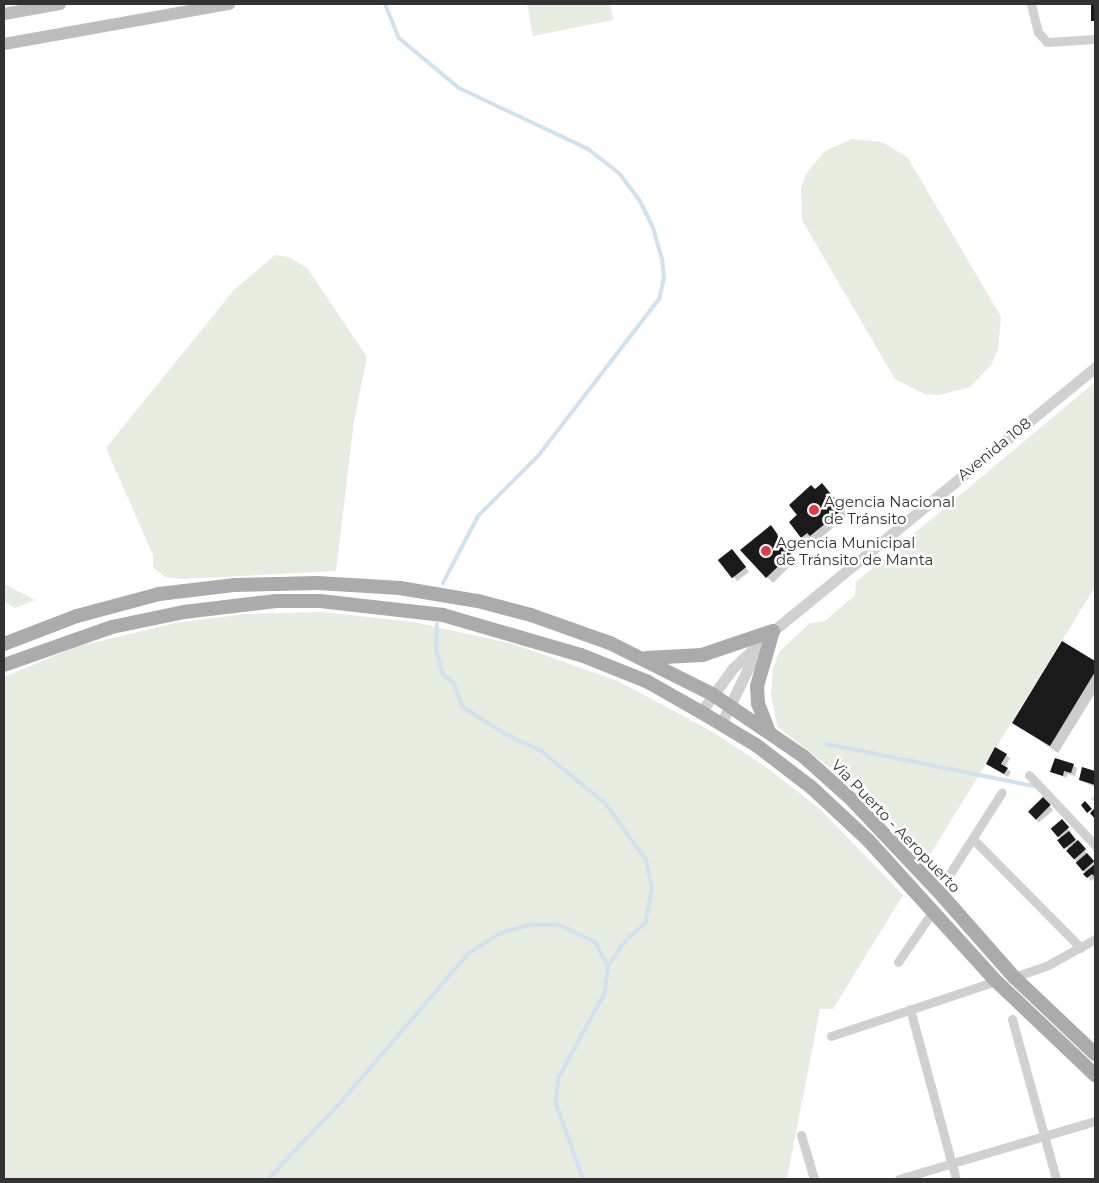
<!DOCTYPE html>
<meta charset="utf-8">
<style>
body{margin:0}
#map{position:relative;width:1099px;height:1183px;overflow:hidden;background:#fff;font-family:Montserrat,sans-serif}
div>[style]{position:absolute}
.green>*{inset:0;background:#e6ecdf}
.shadow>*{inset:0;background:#0003;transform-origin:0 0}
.stream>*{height:4px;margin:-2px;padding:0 2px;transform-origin:2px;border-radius:2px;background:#cfe2ee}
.building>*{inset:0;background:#1a1a1a;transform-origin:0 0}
.minor>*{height:9px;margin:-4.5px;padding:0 4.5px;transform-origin:4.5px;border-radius:4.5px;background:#d0d0d0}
.tertiary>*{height:11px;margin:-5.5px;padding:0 5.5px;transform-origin:5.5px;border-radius:5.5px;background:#d0d0d0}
.secondary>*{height:12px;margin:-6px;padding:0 6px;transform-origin:6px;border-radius:6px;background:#bdbdbd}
.primary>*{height:14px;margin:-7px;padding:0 7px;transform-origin:7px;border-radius:7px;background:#ababab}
.dots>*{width:14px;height:14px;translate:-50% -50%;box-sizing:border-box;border:2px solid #fff;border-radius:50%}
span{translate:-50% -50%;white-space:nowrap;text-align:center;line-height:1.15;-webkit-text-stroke:5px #fff;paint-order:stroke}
.street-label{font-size:15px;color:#333}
.poi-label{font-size:15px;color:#333}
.left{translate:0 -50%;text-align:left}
.frame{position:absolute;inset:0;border:5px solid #333;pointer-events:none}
</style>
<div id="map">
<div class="green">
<i style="clip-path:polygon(527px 4px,610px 4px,613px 20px,533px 36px)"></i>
<i style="clip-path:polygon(852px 139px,882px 142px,908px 158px,1001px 317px,998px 349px,992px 364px,970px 387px,939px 395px,924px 394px,895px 379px,802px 220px,801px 188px,806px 174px,825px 151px)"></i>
<i style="clip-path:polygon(275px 255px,289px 257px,307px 268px,367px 357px,354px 421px,336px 571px,181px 579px,165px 577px,153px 567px,153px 555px,106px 448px,234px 290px)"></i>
<i style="clip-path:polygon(1095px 382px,1095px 587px,926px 861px,849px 783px,777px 726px,771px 695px,773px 669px,779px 652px,810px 623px,825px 621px,855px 595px,856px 582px)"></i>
<i style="clip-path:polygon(4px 584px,35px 600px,15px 608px,4px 602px)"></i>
<i style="clip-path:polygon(323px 612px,413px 622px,513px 644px,618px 681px,711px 731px,766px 767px,820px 809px,903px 895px,833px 1009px,820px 1009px,787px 1179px,4px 1179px,4px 677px,76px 647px,175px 623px,244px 614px)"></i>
</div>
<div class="shadow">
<i style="clip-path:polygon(815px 491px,828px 491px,848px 515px,817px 541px,813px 538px,808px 543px,790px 522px)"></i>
<i style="clip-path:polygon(771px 527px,796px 560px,773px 583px,767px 577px)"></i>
<i style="clip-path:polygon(735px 554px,749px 572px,737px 581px,734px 577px)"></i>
<i style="clip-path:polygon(1063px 643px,1095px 663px,1095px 693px,1058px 753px,1014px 723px)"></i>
<i style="clip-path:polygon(1006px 755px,1010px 758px,1005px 767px,1011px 772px,1008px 777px,987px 764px)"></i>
<i style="clip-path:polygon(1073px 765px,1077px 768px,1075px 776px,1068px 774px,1066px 778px,1052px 771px)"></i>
<i style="clip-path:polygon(1083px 769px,1095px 773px,1095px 787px,1080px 780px)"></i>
<i style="left:1043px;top:798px;width:16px;height:19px;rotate:50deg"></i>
<i style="clip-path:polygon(1062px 821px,1095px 864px,1095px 878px,1091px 881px,1053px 829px)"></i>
</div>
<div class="stream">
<i style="left:385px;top:4px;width:37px;rotate:68deg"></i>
<i style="left:399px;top:38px;width:78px;rotate:39.8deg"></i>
<i style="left:459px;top:88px;width:143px;rotate:25.3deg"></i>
<i style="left:588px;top:149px;width:39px;rotate:38deg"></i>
<i style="left:619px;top:173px;width:35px;rotate:53deg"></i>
<i style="left:640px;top:201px;width:30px;rotate:64deg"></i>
<i style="left:653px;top:228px;width:32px;rotate:74deg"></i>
<i style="left:662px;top:259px;width:19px;rotate:84deg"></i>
<i style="left:664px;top:278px;width:22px;rotate:103deg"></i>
<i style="left:659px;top:299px;width:198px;rotate:127.6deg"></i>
<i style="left:538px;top:456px;width:85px;rotate:135deg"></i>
<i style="left:478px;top:516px;width:76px;rotate:117.6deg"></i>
<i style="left:437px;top:624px;width:26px;rotate:92deg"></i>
<i style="left:436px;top:650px;width:25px;rotate:74deg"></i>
<i style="left:443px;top:674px;width:15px;rotate:42deg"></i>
<i style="left:454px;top:684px;width:25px;rotate:69deg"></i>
<i style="left:463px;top:707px;width:50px;rotate:32.7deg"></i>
<i style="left:505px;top:734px;width:40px;rotate:25deg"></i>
<i style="left:541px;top:751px;width:82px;rotate:39.1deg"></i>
<i style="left:605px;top:803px;width:70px;rotate:54.3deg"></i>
<i style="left:646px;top:860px;width:29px;rotate:78deg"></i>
<i style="left:652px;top:888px;width:36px;rotate:101deg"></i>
<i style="left:645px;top:923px;width:25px;rotate:138deg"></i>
<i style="left:626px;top:940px;width:32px;rotate:125deg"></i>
<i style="left:827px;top:744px;width:211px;rotate:11.5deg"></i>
<i style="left:1093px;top:799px;width:2px"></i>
<i style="left:268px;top:1179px;width:106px;rotate:-46.5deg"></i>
<i style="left:341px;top:1102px;width:195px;rotate:-49.4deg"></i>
<i style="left:468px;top:954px;width:38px;rotate:-33deg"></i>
<i style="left:500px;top:933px;width:30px;rotate:-15deg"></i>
<i style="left:529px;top:925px;width:30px"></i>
<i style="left:559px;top:925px;width:40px;rotate:25deg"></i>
<i style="left:595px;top:942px;width:27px;rotate:62deg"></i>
<i style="left:608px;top:966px;width:26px;rotate:97deg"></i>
<i style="left:605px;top:992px;width:99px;rotate:118.4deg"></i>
<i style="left:558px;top:1079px;width:25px;rotate:95deg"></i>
<i style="left:556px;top:1104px;width:80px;rotate:70.2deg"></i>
</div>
<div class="building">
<i style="left:1091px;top:5px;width:4px;height:16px"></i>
<i style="clip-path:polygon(822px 483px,843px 509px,810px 536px,807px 533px,801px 538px,789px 522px,797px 515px,789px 505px,811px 485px,815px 489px)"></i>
<i style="clip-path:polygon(771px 525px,791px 554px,766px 578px,740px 550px)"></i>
<i style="left:732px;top:549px;width:23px;height:18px;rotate:52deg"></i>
<i style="clip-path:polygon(1062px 641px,1095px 661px,1095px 672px,1050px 746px,1012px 723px)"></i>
<i style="clip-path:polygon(995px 747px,1007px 754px,1001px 764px,1008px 768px,1004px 774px,986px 764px)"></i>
<i style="clip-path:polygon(1055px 758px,1074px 764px,1071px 773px,1064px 771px,1063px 776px,1050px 772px)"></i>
<i style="clip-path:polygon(1082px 767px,1095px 771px,1095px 785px,1079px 780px)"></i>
<i style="left:1043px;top:797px;width:11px;height:21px;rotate:45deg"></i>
<i style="clip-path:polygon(1085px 801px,1092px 809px,1087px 813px,1081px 805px)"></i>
<i style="clip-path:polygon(1095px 808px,1095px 819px,1090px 813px)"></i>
<i style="left:1062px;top:819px;width:11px;height:15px;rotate:49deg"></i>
<i style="left:1069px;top:831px;width:11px;height:15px;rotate:52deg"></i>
<i style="left:1078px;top:840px;width:12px;height:16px;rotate:48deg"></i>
<i style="left:1087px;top:853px;width:11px;height:15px;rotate:49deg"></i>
<i style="clip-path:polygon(1095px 864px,1095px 877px,1092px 874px,1087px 878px,1083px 874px)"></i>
</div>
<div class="minor">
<i style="left:1031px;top:4px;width:29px;rotate:76deg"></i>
<i style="left:1038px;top:32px;width:13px;rotate:48deg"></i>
<i style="left:1047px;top:42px;width:48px;rotate:-3.6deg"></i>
<i style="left:1029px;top:775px;width:96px;rotate:46.7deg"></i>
<i style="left:973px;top:839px;width:153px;rotate:45.3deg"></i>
<i style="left:949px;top:875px;width:98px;rotate:-57.4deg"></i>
<i style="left:898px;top:962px;width:62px;rotate:-55.5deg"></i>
<i style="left:1014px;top:977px;width:36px;rotate:-19deg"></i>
<i style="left:1048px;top:965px;width:54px;rotate:-29deg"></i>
<i style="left:910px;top:1009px;width:176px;rotate:74.9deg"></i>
<i style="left:1012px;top:1019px;width:166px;rotate:74.6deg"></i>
<i style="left:831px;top:1036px;width:174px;rotate:-18.4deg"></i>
<i style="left:801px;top:1135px;width:46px;rotate:73.5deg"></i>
<i style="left:899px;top:1179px;width:204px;rotate:-16.5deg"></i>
</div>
<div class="tertiary">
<i style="left:701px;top:712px;width:54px;rotate:-54deg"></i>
<i style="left:733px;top:668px;width:54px;rotate:-42.8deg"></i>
<i style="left:773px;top:631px;width:416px;rotate:-39.3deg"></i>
<i style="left:721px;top:724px;width:82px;rotate:-64.1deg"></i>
</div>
<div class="secondary">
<i style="left:4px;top:14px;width:57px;rotate:-10.1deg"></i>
<i style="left:4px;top:44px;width:229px;rotate:-10.1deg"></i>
</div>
<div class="primary">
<i style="left:4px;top:644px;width:78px;rotate:-21deg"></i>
<i style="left:77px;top:616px;width:85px;rotate:-15deg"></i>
<i style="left:159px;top:594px;width:77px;rotate:-6.8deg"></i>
<i style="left:235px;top:585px;width:83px;rotate:-1.4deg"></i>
<i style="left:318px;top:583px;width:82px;rotate:3.5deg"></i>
<i style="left:400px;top:588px;width:79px;rotate:9.5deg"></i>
<i style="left:478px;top:601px;width:55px;rotate:14.8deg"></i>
<i style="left:531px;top:615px;width:84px;rotate:19.5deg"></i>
<i style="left:610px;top:643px;width:114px;rotate:26.6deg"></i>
<i style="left:712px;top:694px;width:110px;rotate:34.3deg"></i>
<i style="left:803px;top:756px;width:63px;rotate:41.8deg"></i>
<i style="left:850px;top:798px;width:129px;rotate:46.6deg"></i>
<i style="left:939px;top:892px;width:113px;rotate:48.6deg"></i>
<i style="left:1014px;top:977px;width:112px;rotate:43.5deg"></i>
<i style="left:646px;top:658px;width:56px;rotate:-3.1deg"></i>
<i style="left:702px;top:655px;width:75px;rotate:-18.7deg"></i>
<i style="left:4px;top:665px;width:114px;rotate:-19.4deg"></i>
<i style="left:112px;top:627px;width:74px;rotate:-11.8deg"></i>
<i style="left:184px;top:612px;width:93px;rotate:-6.8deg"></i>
<i style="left:276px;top:601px;width:44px"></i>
<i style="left:320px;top:601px;width:124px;rotate:6.5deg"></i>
<i style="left:443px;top:615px;width:144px;rotate:16.2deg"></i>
<i style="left:581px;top:655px;width:72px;rotate:21.9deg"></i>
<i style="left:648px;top:682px;width:61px;rotate:29.5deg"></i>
<i style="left:701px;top:712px;width:64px;rotate:31deg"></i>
<i style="left:756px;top:745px;width:69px;rotate:37.4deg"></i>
<i style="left:811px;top:787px;width:78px;rotate:42.9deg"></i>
<i style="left:868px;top:840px;width:190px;rotate:47.8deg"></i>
<i style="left:996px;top:981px;width:137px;rotate:43.5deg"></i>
<i style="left:769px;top:732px;width:30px;rotate:-111deg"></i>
<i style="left:758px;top:704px;width:18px;rotate:-93deg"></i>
<i style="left:757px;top:686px;width:57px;rotate:-73.8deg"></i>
</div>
<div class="dots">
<i style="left:814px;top:510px;background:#e63946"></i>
<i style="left:766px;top:551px;background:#e63946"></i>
</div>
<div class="street-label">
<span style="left:994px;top:449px;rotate:-39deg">Avenida 108</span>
<span style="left:896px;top:826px;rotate:46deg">Via Puerto - Aeropuerto</span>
</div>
<div class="poi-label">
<span class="left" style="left:824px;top:510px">Agencia Nacional<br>de Tránsito</span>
<span class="left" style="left:776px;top:551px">Agencia Municipal<br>de Tránsito de Manta</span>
</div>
<div class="frame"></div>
</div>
